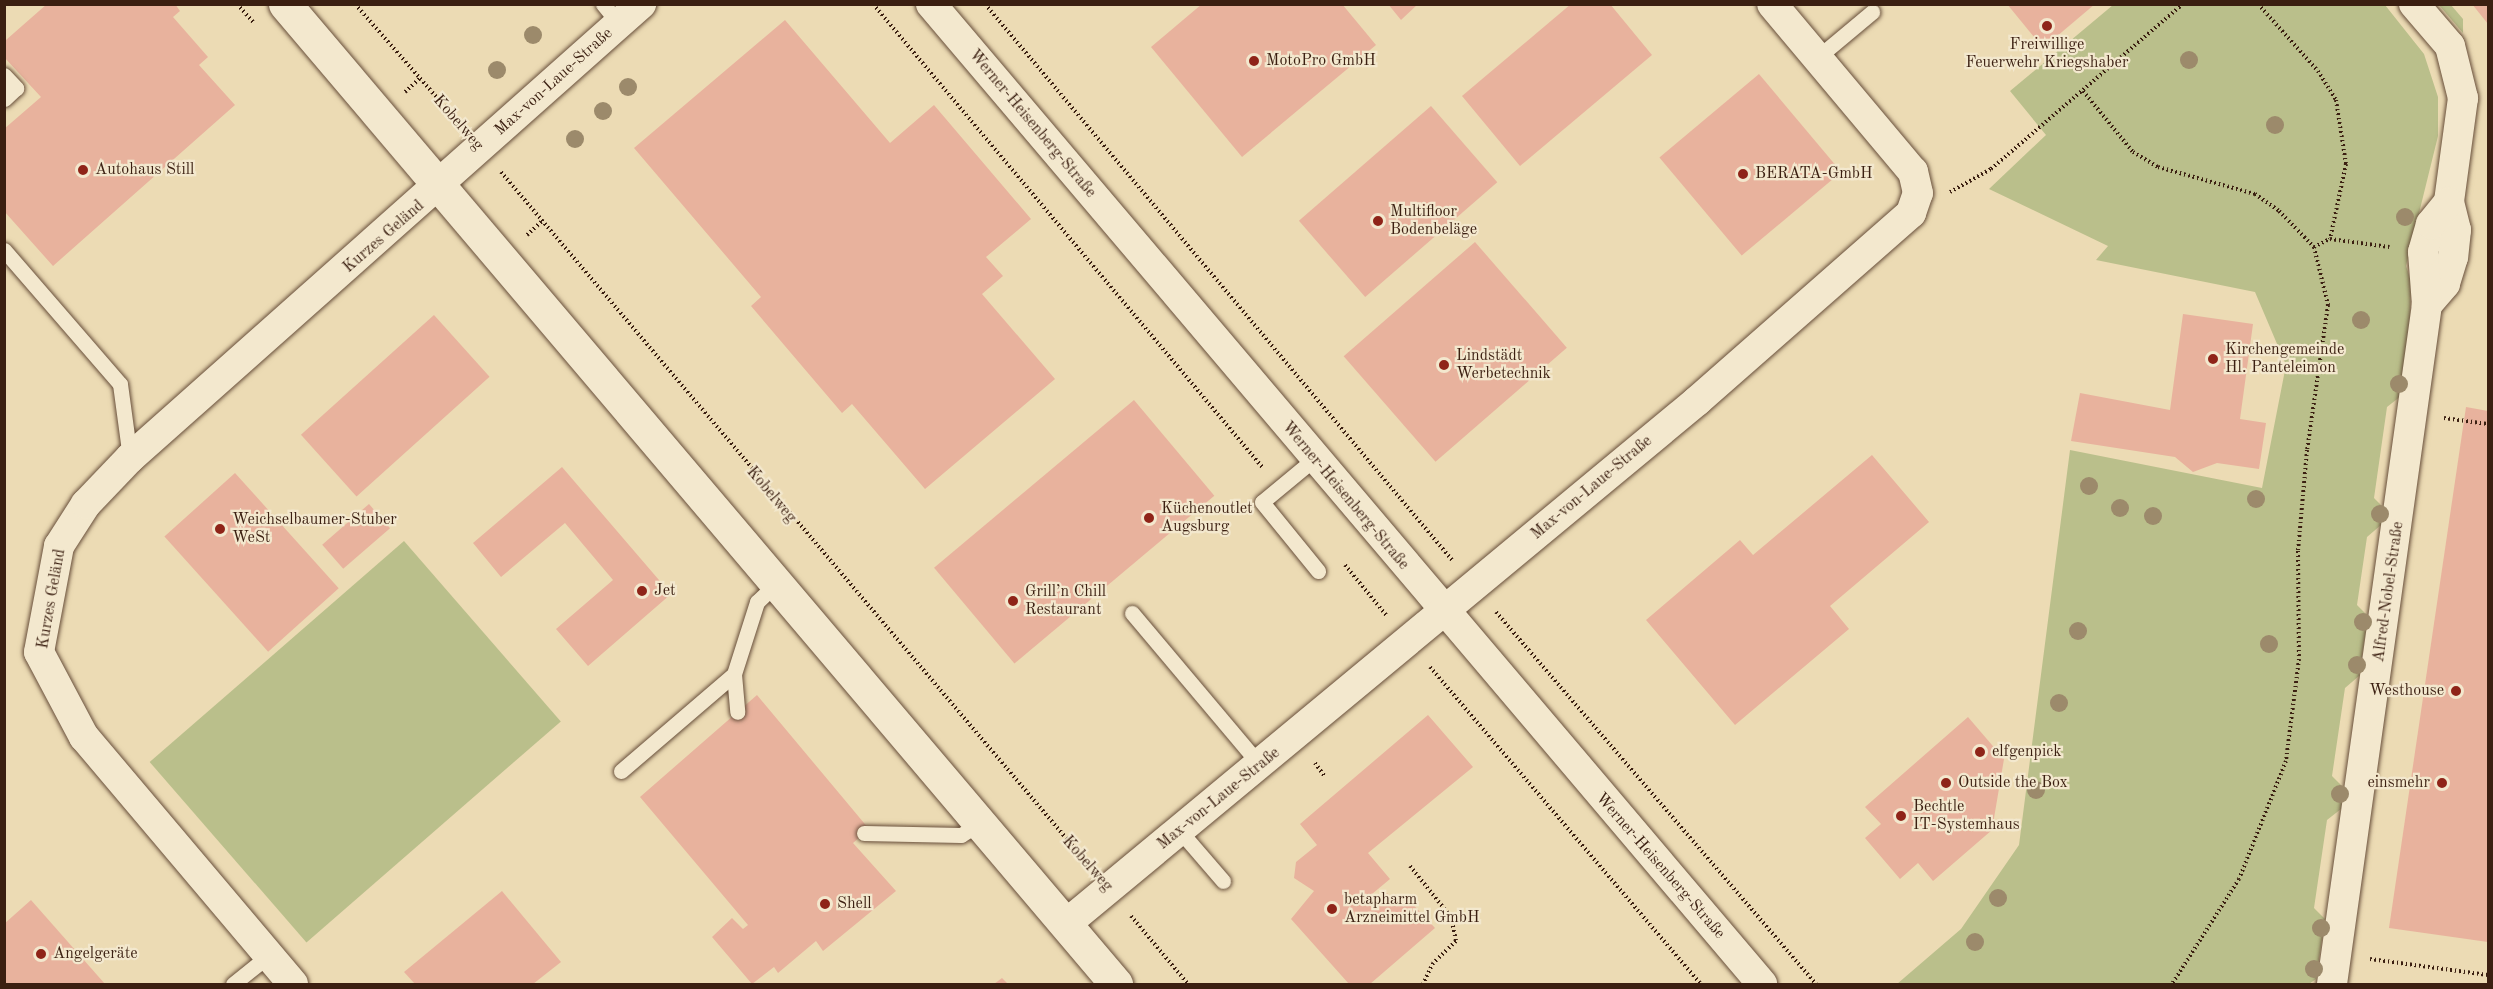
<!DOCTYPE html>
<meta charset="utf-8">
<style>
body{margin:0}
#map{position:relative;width:2493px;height:989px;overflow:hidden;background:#ecdbb4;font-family:"Old Standard TT",serif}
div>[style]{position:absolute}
.green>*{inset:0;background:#babf8b;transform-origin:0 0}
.building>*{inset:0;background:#e8b29d;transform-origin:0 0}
.path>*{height:4px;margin-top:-2px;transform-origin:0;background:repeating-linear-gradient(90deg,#3b1f11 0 1.5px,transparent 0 4.5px)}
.roads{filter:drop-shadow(0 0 2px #674e3a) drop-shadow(0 0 2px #674e3a)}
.service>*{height:15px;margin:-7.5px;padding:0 7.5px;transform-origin:7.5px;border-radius:7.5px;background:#f3e8ce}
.minor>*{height:30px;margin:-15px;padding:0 15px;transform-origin:15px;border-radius:15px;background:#f3e8ce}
.secondary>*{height:33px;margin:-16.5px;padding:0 16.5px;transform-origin:16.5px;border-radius:16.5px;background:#f3e8ce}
.trees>*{width:18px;height:18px;margin:-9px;border-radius:50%;background:#9c8a6b}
.dots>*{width:16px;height:16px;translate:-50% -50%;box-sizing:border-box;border:3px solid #f3e8ce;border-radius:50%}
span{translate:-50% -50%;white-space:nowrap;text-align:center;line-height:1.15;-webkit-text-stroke:4.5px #f3e8ce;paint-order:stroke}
.poi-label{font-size:16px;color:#3b1f11}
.left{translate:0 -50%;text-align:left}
.right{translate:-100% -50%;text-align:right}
.street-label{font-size:16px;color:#3b1f11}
.frame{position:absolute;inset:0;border:6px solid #3b1f11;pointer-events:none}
</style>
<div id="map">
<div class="green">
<i style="clip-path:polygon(2113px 5px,2385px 5px,2424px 54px,2438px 97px,2438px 136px,2406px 266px,2411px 281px,2409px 351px,2401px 396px,2387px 407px,2374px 498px,2385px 509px,2381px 525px,2367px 537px,2357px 605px,2368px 616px,2359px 676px,2345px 688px,2332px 776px,2343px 787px,2341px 809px,2327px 820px,2314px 908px,2325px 919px,2316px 979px,2309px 984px,1897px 984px,1961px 929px,2019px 845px,2070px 450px,2262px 488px,2286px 365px,2255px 292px,2096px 260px,2108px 246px,1989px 189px,2046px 135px,2010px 91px)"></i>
<i style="clip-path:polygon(2439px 5px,2451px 5px,2463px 19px,2463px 33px)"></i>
<i style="left:404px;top:541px;width:239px;height:337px;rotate:49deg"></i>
</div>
<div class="building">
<i style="clip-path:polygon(47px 4px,175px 4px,180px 11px,173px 17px,208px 57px,199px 65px,235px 105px,53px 266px,4px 211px,4px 129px,41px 97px,4px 57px,6px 40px)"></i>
<i style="clip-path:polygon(1202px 4px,1342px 4px,1376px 45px,1242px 157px,1151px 47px)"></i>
<i style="clip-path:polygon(1388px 4px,1418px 4px,1401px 20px)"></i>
<i style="clip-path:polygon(1571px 4px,1610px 4px,1652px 55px,1520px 166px,1462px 96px)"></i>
<i style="clip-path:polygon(2007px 4px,2095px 4px,2043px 48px)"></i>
<i style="clip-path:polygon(2472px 4px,2488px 4px,2488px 24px)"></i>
<i style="clip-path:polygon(785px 20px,890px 143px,934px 105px,1031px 219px,986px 257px,1003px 276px,982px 294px,1055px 379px,925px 489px,852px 404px,842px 413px,751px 306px,761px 297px,634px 148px)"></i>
<i style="left:1759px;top:74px;width:128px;height:130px;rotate:50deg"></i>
<i style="left:1431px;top:106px;width:101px;height:175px;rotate:49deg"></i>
<i style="left:1475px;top:242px;width:140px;height:174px;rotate:49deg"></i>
<i style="clip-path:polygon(2183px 314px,2253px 324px,2240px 419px,2266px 423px,2259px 469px,2217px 463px,2193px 472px,2175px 457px,2071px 441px,2080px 393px,2170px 410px)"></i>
<i style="left:434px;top:315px;width:83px;height:179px;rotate:48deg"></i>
<i style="left:1134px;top:400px;width:125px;height:261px;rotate:50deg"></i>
<i style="clip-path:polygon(2466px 407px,2488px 411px,2488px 942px,2389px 928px)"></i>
<i style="clip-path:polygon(1872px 455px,1929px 522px,1830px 606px,1849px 629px,1735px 725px,1646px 620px,1740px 540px,1753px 555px)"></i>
<i style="clip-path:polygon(562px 467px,671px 594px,588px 666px,556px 629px,613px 580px,565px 523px,501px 577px,473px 543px)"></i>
<i style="left:235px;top:473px;width:155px;height:95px;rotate:48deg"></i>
<i style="left:369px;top:504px;width:32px;height:62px;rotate:49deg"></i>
<i style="clip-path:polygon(757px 695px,869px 829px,853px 843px,896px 891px,823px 951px,816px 941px,778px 973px,774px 967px,752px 984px,712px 937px,732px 918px,743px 929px,748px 925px,640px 797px)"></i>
<i style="clip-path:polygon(1428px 715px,1473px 767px,1368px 853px,1390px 879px,1366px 899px,1372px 907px,1387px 893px,1399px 905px,1407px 898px,1435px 928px,1370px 984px,1349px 984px,1291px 919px,1314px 891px,1294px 878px,1296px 862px,1317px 845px,1300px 824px)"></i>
<i style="clip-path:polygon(1968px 717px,2004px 759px,1992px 830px,1933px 881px,1918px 863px,1900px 879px,1865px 838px,1881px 824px,1865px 807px)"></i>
<i style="clip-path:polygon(502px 891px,561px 962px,533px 984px,415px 984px,404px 972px)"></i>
<i style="clip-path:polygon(31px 900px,105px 984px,4px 984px,4px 924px)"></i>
<i style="clip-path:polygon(1002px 978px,1008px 984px,994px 984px)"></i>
</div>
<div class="path">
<i style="left:237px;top:4px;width:24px;rotate:48deg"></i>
<i style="left:355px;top:4px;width:158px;rotate:48.8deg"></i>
<i style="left:873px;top:4px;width:606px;rotate:49.95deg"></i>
<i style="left:985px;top:4px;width:726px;rotate:49.97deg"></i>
<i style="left:2258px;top:4px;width:90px;rotate:48.2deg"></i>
<i style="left:2318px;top:71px;width:34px;rotate:58deg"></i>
<i style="left:2336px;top:100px;width:65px;rotate:81.1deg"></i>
<i style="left:2346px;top:164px;width:77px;rotate:102deg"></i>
<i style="left:2330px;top:239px;width:60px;rotate:7.7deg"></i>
<i style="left:2083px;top:91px;width:79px;rotate:50.7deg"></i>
<i style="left:2133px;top:152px;width:29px;rotate:31deg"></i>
<i style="left:2158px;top:167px;width:101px;rotate:15.6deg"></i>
<i style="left:2255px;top:194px;width:29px;rotate:35deg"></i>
<i style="left:2279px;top:211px;width:50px;rotate:45.8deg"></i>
<i style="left:2314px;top:247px;width:60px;rotate:76.4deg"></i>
<i style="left:2328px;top:305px;width:147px;rotate:98.2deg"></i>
<i style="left:2307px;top:450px;width:101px;rotate:95.1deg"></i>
<i style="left:2298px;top:551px;width:108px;rotate:89.5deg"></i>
<i style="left:2299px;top:659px;width:103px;rotate:97.3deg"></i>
<i style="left:2286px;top:761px;width:127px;rotate:111.7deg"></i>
<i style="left:2239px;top:879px;width:125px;rotate:122.5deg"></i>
<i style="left:405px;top:92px;width:21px;rotate:-43deg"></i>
<i style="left:501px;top:172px;width:907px;rotate:49.69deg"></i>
<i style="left:1950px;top:192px;width:47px;rotate:-29.3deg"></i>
<i style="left:1991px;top:169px;width:253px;rotate:-40.7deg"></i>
<i style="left:527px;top:235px;width:21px;rotate:-43deg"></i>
<i style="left:2314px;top:247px;width:18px;rotate:-27deg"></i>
<i style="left:2444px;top:418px;width:44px;rotate:7.8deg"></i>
<i style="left:1345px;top:565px;width:65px;rotate:50.6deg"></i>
<i style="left:1496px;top:612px;width:491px;rotate:49.3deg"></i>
<i style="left:1430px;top:667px;width:417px;rotate:49.5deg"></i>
<i style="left:1315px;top:763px;width:17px;rotate:54deg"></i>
<i style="left:1410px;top:866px;width:65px;rotate:51.2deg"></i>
<i style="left:1451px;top:917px;width:25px;rotate:78deg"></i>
<i style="left:1456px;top:941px;width:32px;rotate:136deg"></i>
<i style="left:1433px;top:963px;width:23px;rotate:115deg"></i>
<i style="left:1131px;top:916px;width:89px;rotate:50deg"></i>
<i style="left:2370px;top:959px;width:119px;rotate:7.7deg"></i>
</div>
<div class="roads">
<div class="service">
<i style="left:603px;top:4px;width:26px;rotate:51deg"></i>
<i style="left:1817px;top:58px;width:72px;rotate:-39.9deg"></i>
<i style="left:4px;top:75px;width:18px;rotate:47deg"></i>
<i style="left:16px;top:88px;width:16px;rotate:137deg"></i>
<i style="left:4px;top:250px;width:177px;rotate:49.1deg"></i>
<i style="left:120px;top:384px;width:75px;rotate:82.3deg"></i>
<i style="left:1314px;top:459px;width:67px;rotate:140.4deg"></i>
<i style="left:1262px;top:502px;width:89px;rotate:50.9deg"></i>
<i style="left:1132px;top:613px;width:199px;rotate:49.9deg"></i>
<i style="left:734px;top:674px;width:38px;rotate:85deg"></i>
<i style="left:621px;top:771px;width:149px;rotate:-40.6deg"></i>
<i style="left:734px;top:674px;width:76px;rotate:-72.3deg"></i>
<i style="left:757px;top:602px;width:28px;rotate:-44deg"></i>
<i style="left:1180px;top:831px;width:66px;rotate:49.3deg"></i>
<i style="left:864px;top:833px;width:97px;rotate:1.2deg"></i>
<i style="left:961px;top:835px;width:22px;rotate:-32deg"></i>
<i style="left:233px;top:984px;width:45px;rotate:-38.7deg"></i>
</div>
<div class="minor">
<i style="left:931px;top:4px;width:1285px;rotate:49.7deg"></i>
<i style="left:2414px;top:4px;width:55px;rotate:49.4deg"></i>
<i style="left:2450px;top:46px;width:54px;rotate:76deg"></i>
<i style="left:2463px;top:98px;width:105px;rotate:97.7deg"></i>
<i style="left:2449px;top:202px;width:29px;rotate:76deg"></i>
<i style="left:2456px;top:230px;width:27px;rotate:96deg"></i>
<i style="left:2453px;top:257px;width:28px;rotate:107deg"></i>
<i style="left:2445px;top:284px;width:28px;rotate:131deg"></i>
<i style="left:1066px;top:924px;width:820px;rotate:-39.65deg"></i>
<i style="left:1697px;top:401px;width:285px;rotate:-41.3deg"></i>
<i style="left:1911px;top:213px;width:21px;rotate:-71deg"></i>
<i style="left:1918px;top:193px;width:22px;rotate:-103deg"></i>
<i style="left:1913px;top:172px;width:219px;rotate:-130deg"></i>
<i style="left:293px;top:984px;width:324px;rotate:-130.2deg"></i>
<i style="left:84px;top:737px;width:96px;rotate:-117.9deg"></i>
<i style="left:39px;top:652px;width:108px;rotate:-79.3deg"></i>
<i style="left:59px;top:546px;width:50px;rotate:-57.3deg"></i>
<i style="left:86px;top:504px;width:64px;rotate:-46.3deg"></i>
<i style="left:130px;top:458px;width:684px;rotate:-41.62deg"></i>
<i style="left:2332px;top:984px;width:686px;rotate:-82.04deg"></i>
<i style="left:2427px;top:305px;width:53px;rotate:-94.3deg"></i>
<i style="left:2423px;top:252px;width:29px;rotate:-74deg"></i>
<i style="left:2431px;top:224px;width:28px;rotate:-51deg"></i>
</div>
<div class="secondary">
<i style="left:285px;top:4px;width:1285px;rotate:49.7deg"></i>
</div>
</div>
<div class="trees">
<i style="left:533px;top:35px"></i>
<i style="left:2189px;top:60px"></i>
<i style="left:497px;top:70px"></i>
<i style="left:628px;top:87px"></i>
<i style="left:603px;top:111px"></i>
<i style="left:2275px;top:125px"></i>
<i style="left:575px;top:139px"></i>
<i style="left:2405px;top:217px"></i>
<i style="left:2361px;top:320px"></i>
<i style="left:2399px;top:384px"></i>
<i style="left:2089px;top:486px"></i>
<i style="left:2256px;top:499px"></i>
<i style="left:2120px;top:508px"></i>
<i style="left:2380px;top:514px"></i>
<i style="left:2153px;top:516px"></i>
<i style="left:2363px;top:622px"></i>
<i style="left:2078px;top:631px"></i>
<i style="left:2269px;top:644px"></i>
<i style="left:2357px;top:665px"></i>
<i style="left:2059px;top:703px"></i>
<i style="left:2036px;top:790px"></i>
<i style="left:2340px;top:794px"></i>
<i style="left:1998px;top:898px"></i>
<i style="left:2321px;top:928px"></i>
<i style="left:1975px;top:942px"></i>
<i style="left:2314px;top:969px"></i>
</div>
<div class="dots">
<i style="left:2047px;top:26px;background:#8f2418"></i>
<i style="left:1254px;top:61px;background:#8f2418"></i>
<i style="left:83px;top:170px;background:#8f2418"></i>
<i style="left:1743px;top:174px;background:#8f2418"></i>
<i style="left:1378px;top:221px;background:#8f2418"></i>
<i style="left:2213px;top:359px;background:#8f2418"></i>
<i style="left:1444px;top:365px;background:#8f2418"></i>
<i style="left:1149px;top:518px;background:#8f2418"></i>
<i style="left:220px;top:529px;background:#8f2418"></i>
<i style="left:642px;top:591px;background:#8f2418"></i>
<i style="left:1013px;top:601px;background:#8f2418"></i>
<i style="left:2456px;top:691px;background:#8f2418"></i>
<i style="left:1980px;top:752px;background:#8f2418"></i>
<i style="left:1946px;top:783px;background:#8f2418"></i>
<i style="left:2442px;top:783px;background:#8f2418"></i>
<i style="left:1901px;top:816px;background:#8f2418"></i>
<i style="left:825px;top:904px;background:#8f2418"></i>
<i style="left:1332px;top:909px;background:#8f2418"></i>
<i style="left:41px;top:954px;background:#8f2418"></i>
</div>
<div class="poi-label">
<span style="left:2047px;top:54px">Freiwillige<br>Feuerwehr Kriegshaber</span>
<span class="left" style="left:1266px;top:61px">MotoPro GmbH</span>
<span class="left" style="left:95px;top:170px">Autohaus Still</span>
<span class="left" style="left:1755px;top:174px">BERATA-GmbH</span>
<span class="left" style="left:1390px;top:221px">Multifloor<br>Bodenbeläge</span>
<span class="left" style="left:2225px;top:359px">Kirchengemeinde<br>Hl. Panteleimon</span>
<span class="left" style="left:1456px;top:365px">Lindstädt<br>Werbetechnik</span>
<span class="left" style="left:1161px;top:518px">Küchenoutlet<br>Augsburg</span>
<span class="left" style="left:232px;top:529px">Weichselbaumer-Stuber<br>WeSt</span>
<span class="left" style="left:654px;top:591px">Jet</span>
<span class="left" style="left:1025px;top:601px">Grill’n Chill<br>Restaurant</span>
<span class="right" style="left:2444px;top:691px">Westhouse</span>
<span class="left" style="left:1992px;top:752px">elfgenpick</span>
<span class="left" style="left:1958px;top:783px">Outside the Box</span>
<span class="right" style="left:2430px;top:783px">einsmehr</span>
<span class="left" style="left:1913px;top:816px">Bechtle<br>IT-Systemhaus</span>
<span class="left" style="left:1344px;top:909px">betapharm<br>Arzneimittel GmbH</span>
<span class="left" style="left:837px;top:904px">Shell</span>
<span class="left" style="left:53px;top:954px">Angelgeräte</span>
</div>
<div class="street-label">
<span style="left:554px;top:82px;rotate:-42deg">Max-von-Laue-Straße</span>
<span style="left:458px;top:123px;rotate:49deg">Kobelweg</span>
<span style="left:1032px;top:124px;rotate:50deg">Werner-Heisenberg-Straße</span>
<span style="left:384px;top:237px;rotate:-41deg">Kurzes Geländ</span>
<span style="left:1592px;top:488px;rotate:-40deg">Max-von-Laue-Straße</span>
<span style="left:771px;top:495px;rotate:50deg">Kobelweg</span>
<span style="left:1345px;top:496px;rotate:50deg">Werner-Heisenberg-Straße</span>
<span style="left:2389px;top:592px;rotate:-82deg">Alfred-Nobel-Straße</span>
<span style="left:52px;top:599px;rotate:-80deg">Kurzes Geländ</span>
<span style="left:1219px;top:799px;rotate:-39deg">Max-von-Laue-Straße</span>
<span style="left:1087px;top:864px;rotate:49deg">Kobelweg</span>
<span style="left:1660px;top:866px;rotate:49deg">Werner-Heisenberg-Straße</span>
</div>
<div class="frame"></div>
</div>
